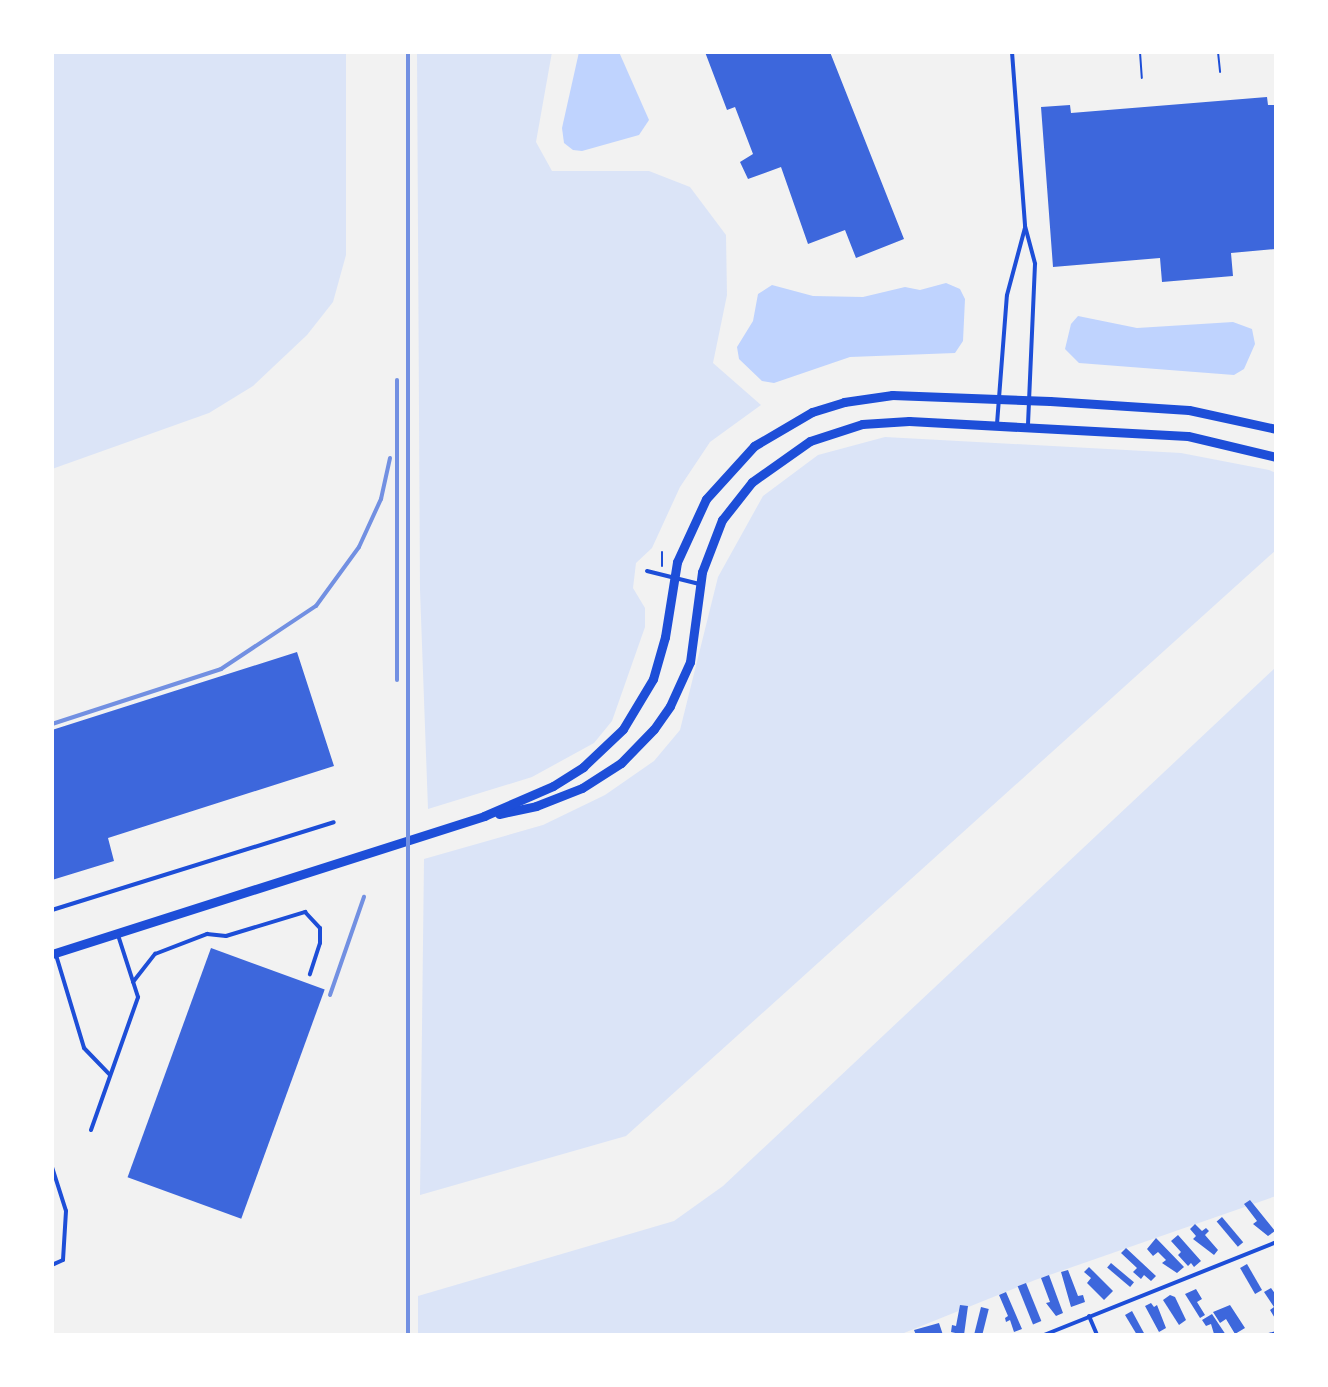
<!DOCTYPE html>
<style>
body{margin:0}
#map{position:relative;width:1328px;height:1387px;overflow:hidden;background:#f2f2f2;font-family:"Archivo Narrow",sans-serif}
div>[style]{position:absolute}
.green>*{inset:0;background:#dbe4f7}
.water>*{inset:0;background:#bfd3fe}
.building>*{inset:0;background:#3d67dc;transform-origin:0 0}
.path>*{height:2px;margin:-1px;padding:0 1px;transform-origin:1px;border-radius:1px;background:#1d4ed8}
.service>*{height:4px;margin:-2px;padding:0 2px;transform-origin:2px;border-radius:2px;background:#1d4ed8}
.tertiary>*{height:9px;margin:-4.5px;padding:0 4.5px;transform-origin:4.5px;border-radius:4.5px;background:#1d4ed8}
.rail>*{height:4px;margin:-2px;padding:0 2px;transform-origin:2px;border-radius:2px;background:#7290e2}
span{translate:-50% -50%;white-space:nowrap;text-align:center;line-height:1.15;-webkit-text-stroke:8px #fff;paint-order:stroke}
.frame{position:absolute;inset:0;border:54px solid #fff;pointer-events:none}
</style>
<div id="map">
<div class="green">
<i style="clip-path:polygon(52px 52px,346px 52px,346px 255px,333px 302px,307px 335px,253px 386px,209px 413px,52px 469px)"></i>
<i style="clip-path:polygon(417px 52px,552px 52px,536px 142px,552px 171px,649px 171px,690px 187px,726px 235px,727px 295px,713px 363px,761px 405px,710px 442px,680px 487px,652px 548px,636px 563px,633px 588px,645px 608px,645px 627px,612px 721px,594px 743px,532px 777px,428px 809px,420px 590px)"></i>
<i style="clip-path:polygon(885px 437px,1181px 453px,1269px 470px,1276px 473px,1276px 550px,626px 1136px,420px 1195px,424px 859px,543px 825px,605px 795px,654px 761px,680px 730px,718px 577px,763px 496px,818px 455px)"></i>
<i style="clip-path:polygon(1276px 667px,1276px 1196px,1035px 1280px,899px 1335px,418px 1335px,418px 1296px,674px 1221px,723px 1186px)"></i>
</div>
<div class="water">
<i style="clip-path:polygon(579px 52px,619px 52px,649px 120px,639px 135px,582px 151px,573px 150px,564px 143px,562px 128px)"></i>
<i style="clip-path:polygon(946px 283px,960px 289px,965px 299px,963px 341px,955px 353px,850px 357px,774px 383px,762px 381px,739px 359px,737px 347px,753px 321px,758px 294px,772px 285px,813px 296px,863px 297px,905px 287px,920px 290px)"></i>
<i style="clip-path:polygon(1078px 316px,1137px 328px,1233px 322px,1252px 329px,1255px 344px,1244px 369px,1234px 375px,1079px 363px,1065px 349px,1071px 324px)"></i>
</div>
<div class="building">
<i style="clip-path:polygon(705px 52px,830px 52px,904px 239px,856px 258px,845px 230px,808px 244px,781px 167px,748px 179px,740px 162px,753px 154px,735px 107px,727px 110px)"></i>
<i style="clip-path:polygon(1267px 97px,1268px 105px,1276px 105px,1276px 249px,1231px 253px,1233px 276px,1162px 282px,1160px 258px,1053px 267px,1041px 107px,1070px 105px,1071px 113px)"></i>
<i style="clip-path:polygon(297px 652px,334px 766px,108px 838px,114px 861px,52px 880px,52px 730px)"></i>
<i style="left:211px;top:948px;width:121px;height:244px;rotate:20deg"></i>
<i style="clip-path:polygon(1250px 1200px,1275px 1231px,1268px 1236px,1253px 1224px,1257px 1221px,1244px 1204px)"></i>
<i style="left:1222px;top:1217px;width:33px;height:7px;rotate:50deg"></i>
<i style="clip-path:polygon(1195px 1224px,1202px 1231px,1206px 1228px,1209px 1231px,1205px 1235px,1218px 1250px,1214px 1255px,1193px 1239px,1196px 1236px,1190px 1229px)"></i>
<i style="clip-path:polygon(1178px 1235px,1201px 1261px,1194px 1267px,1191px 1263px,1188px 1266px,1178px 1255px,1181px 1252px,1171px 1241px)"></i>
<i style="clip-path:polygon(1156px 1238px,1184px 1267px,1177px 1273px,1162px 1263px,1166px 1260px,1158px 1252px,1153px 1256px,1147px 1249px)"></i>
<i style="clip-path:polygon(1126px 1248px,1156px 1276px,1151px 1281px,1144px 1275px,1141px 1279px,1133px 1272px,1137px 1268px,1121px 1253px)"></i>
<i style="left:1111px;top:1263px;width:30px;height:6px;rotate:40deg"></i>
<i style="left:1247px;top:1264px;width:30px;height:8px;rotate:60deg"></i>
<i style="clip-path:polygon(1089px 1267px,1113px 1291px,1104px 1300px,1087px 1283px,1091px 1278px,1084px 1272px)"></i>
<i style="clip-path:polygon(1068px 1270px,1078px 1296px,1083px 1295px,1085px 1302px,1071px 1307px,1061px 1272px)"></i>
<i style="clip-path:polygon(1049px 1275px,1063px 1313px,1056px 1316px,1046px 1303px,1050px 1302px,1041px 1278px)"></i>
<i style="left:1026px;top:1283px;width:41px;height:9px;rotate:68deg"></i>
<i style="clip-path:polygon(1271px 1288px,1276px 1295px,1276px 1320px,1270px 1310px,1274px 1307px,1264px 1292px)"></i>
<i style="clip-path:polygon(1196px 1289px,1202px 1299px,1197px 1302px,1205px 1315px,1200px 1318px,1185px 1294px)"></i>
<i style="clip-path:polygon(1006px 1292px,1022px 1329px,1014px 1332px,1010px 1320px,1006px 1322px,1005px 1318px,1008px 1316px,999px 1295px)"></i>
<i style="clip-path:polygon(1170px 1295px,1175px 1297px,1186px 1320px,1179px 1325px,1163px 1300px)"></i>
<i style="clip-path:polygon(1151px 1303px,1154px 1307px,1157px 1305px,1166px 1328px,1159px 1332px,1145px 1306px)"></i>
<i style="clip-path:polygon(960px 1305px,968px 1306px,964px 1335px,951px 1332px,952px 1325px,956px 1326px)"></i>
<i style="clip-path:polygon(1230px 1305px,1245px 1328px,1235px 1334px,1226px 1319px,1220px 1323px,1213px 1312px)"></i>
<i style="left:981px;top:1307px;width:8px;height:29px;rotate:14deg"></i>
<i style="clip-path:polygon(1132px 1311px,1145px 1335px,1137px 1335px,1125px 1315px)"></i>
<i style="clip-path:polygon(1212px 1314px,1226px 1335px,1214px 1334px,1211px 1324px,1206px 1326px,1202px 1320px)"></i>
<i style="clip-path:polygon(939px 1323px,943px 1335px,916px 1335px,914px 1330px)"></i>
</div>
<div class="path">
<i style="left:1140px;top:52px;width:26px;rotate:86deg"></i>
<i style="left:1218px;top:52px;width:20px;rotate:84deg"></i>
<i style="left:662px;top:552px;width:14px;rotate:90deg"></i>
</div>
<div class="service">
<i style="left:1012px;top:52px;width:174px;rotate:85.7deg"></i>
<i style="left:1025px;top:226px;width:39px;rotate:75deg"></i>
<i style="left:1035px;top:264px;width:162px;rotate:92.5deg"></i>
<i style="left:997px;top:424px;width:129px;rotate:-85.6deg"></i>
<i style="left:1007px;top:295px;width:69px;rotate:-75deg"></i>
<i style="left:647px;top:571px;width:54px;rotate:14deg"></i>
<i style="left:52px;top:910px;width:295px;rotate:-17.3deg"></i>
<i style="left:56px;top:955px;width:97px;rotate:73.2deg"></i>
<i style="left:84px;top:1048px;width:37px;rotate:46deg"></i>
<i style="left:133px;top:982px;width:36px;rotate:-52deg"></i>
<i style="left:155px;top:954px;width:56px;rotate:-21deg"></i>
<i style="left:207px;top:934px;width:19px;rotate:6deg"></i>
<i style="left:226px;top:936px;width:83px;rotate:-16.9deg"></i>
<i style="left:305px;top:912px;width:22px;rotate:47deg"></i>
<i style="left:320px;top:928px;width:15px;rotate:90deg"></i>
<i style="left:320px;top:943px;width:33px;rotate:108deg"></i>
<i style="left:91px;top:1130px;width:141px;rotate:-70.5deg"></i>
<i style="left:138px;top:997px;width:65px;rotate:-107.9deg"></i>
<i style="left:52px;top:1167px;width:46px;rotate:72.3deg"></i>
<i style="left:66px;top:1211px;width:49px;rotate:93.5deg"></i>
<i style="left:63px;top:1260px;width:12px;rotate:156deg"></i>
<i style="left:1089px;top:1316px;width:21px;rotate:67deg"></i>
<i style="left:1044px;top:1335px;width:250px;rotate:-21.8deg"></i>
<i style="left:1269px;top:1335px;width:7px;rotate:-16deg"></i>
</div>
<div class="tertiary">
<i style="left:499px;top:814px;width:38px;rotate:-12deg"></i>
<i style="left:536px;top:806px;width:49px;rotate:-21.4deg"></i>
<i style="left:582px;top:788px;width:46px;rotate:-32.7deg"></i>
<i style="left:621px;top:763px;width:47px;rotate:-45.9deg"></i>
<i style="left:654px;top:729px;width:28px;rotate:-55deg"></i>
<i style="left:670px;top:706px;width:48px;rotate:-65.6deg"></i>
<i style="left:690px;top:662px;width:91px;rotate:-82.4deg"></i>
<i style="left:702px;top:572px;width:56px;rotate:-69deg"></i>
<i style="left:722px;top:520px;width:48px;rotate:-51.7deg"></i>
<i style="left:752px;top:482px;width:71px;rotate:-35.3deg"></i>
<i style="left:810px;top:441px;width:55px;rotate:-18.1deg"></i>
<i style="left:862px;top:424px;width:47px;rotate:-3.7deg"></i>
<i style="left:909px;top:421px;width:279px;rotate:3.1deg"></i>
<i style="left:1188px;top:436px;width:90px;rotate:13.4deg"></i>
<i style="left:52px;top:954px;width:454px;rotate:-17.7deg"></i>
<i style="left:484px;top:816px;width:75px;rotate:-23.5deg"></i>
<i style="left:553px;top:786px;width:36px;rotate:-32deg"></i>
<i style="left:583px;top:767px;width:55px;rotate:-43.5deg"></i>
<i style="left:623px;top:729px;width:58px;rotate:-59deg"></i>
<i style="left:653px;top:679px;width:44px;rotate:-74.1deg"></i>
<i style="left:665px;top:637px;width:76px;rotate:-80.9deg"></i>
<i style="left:677px;top:562px;width:69px;rotate:-65.3deg"></i>
<i style="left:706px;top:499px;width:72px;rotate:-47.8deg"></i>
<i style="left:754px;top:446px;width:67px;rotate:-30.4deg"></i>
<i style="left:812px;top:412px;width:34px;rotate:-17deg"></i>
<i style="left:844px;top:402px;width:49px;rotate:-8.3deg"></i>
<i style="left:892px;top:395px;width:158px;rotate:2.2deg"></i>
<i style="left:1050px;top:401px;width:139px;rotate:3.7deg"></i>
<i style="left:1189px;top:410px;width:89px;rotate:12.3deg"></i>
</div>
<div class="rail">
<i style="left:397px;top:380px;width:300px;rotate:90deg"></i>
<i style="left:52px;top:724px;width:178px;rotate:-18deg"></i>
<i style="left:221px;top:669px;width:114px;rotate:-33.6deg"></i>
<i style="left:316px;top:606px;width:73px;rotate:-53.9deg"></i>
<i style="left:359px;top:547px;width:53px;rotate:-65.4deg"></i>
<i style="left:381px;top:499px;width:42px;rotate:-77.6deg"></i>
<i style="left:330px;top:995px;width:104px;rotate:-70.9deg"></i>
<i style="left:408px;top:1335px;width:1283px;rotate:-90deg"></i>
</div>
<div class="frame"></div>
</div>
